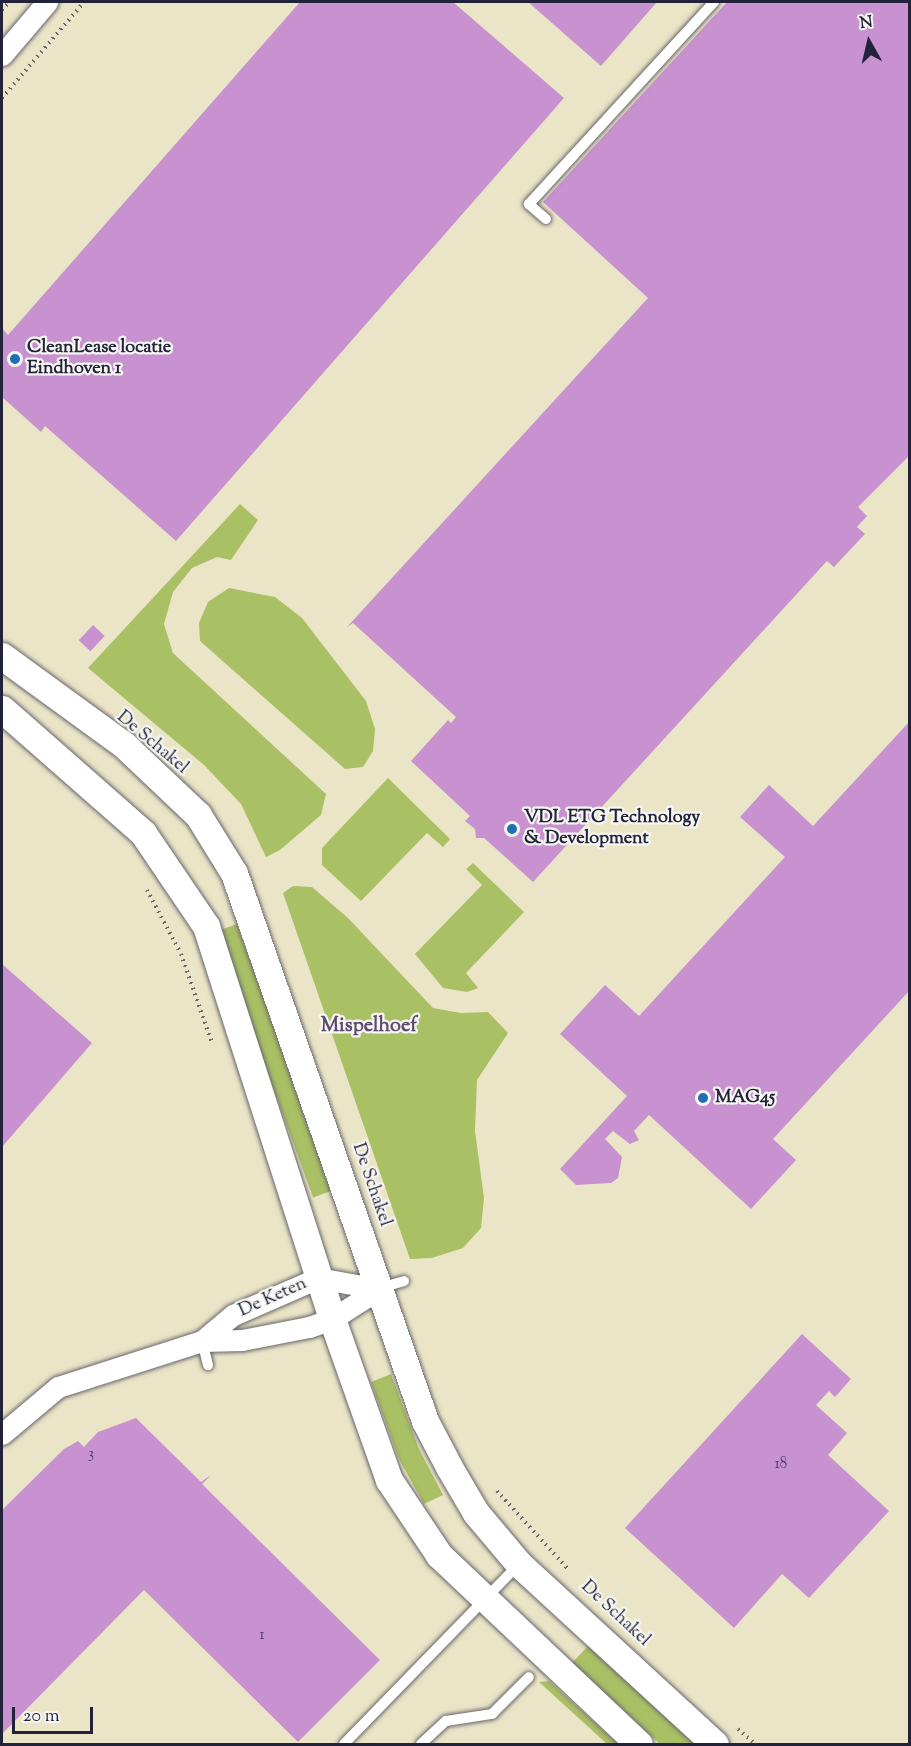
<!DOCTYPE html>
<style>
body{margin:0}
#map{position:relative;width:911px;height:1746px;overflow:hidden;background:#ebe5c7;font-family:"Sorts Mill Goudy",serif}
div>[style]{position:absolute}
.green>*{inset:0;background:#aac065;transform-origin:0 0}
.building>*{inset:0;background:#c892d0;transform-origin:0 0}
.path>*{height:4px;margin-top:-2px;transform-origin:0;background:repeating-linear-gradient(90deg,#68666c 0 1.5px,transparent 0 6px)}
.roads{filter:drop-shadow(0 0 2px #68666c) drop-shadow(0 0 2px #68666c)}
.service>*{height:10px;margin:-5px;padding:0 5px;transform-origin:5px;border-radius:5px;background:#fff}
.minor>*{height:21px;margin:-10.5px;padding:0 10.5px;transform-origin:10.5px;border-radius:10.5px;background:#fff}
.tertiary>*{height:27px;margin:-13.5px;padding:0 13.5px;transform-origin:13.5px;border-radius:13.5px;background:#fff}
.dots>*{width:16px;height:16px;translate:-50% -50%;box-sizing:border-box;border:3px solid #f6f6f2;border-radius:50%}
span{translate:-50% -50%;white-space:nowrap;text-align:center;line-height:1.15;-webkit-text-stroke:4.5px #f6f6f2;paint-order:stroke}
.number-label{font-size:15px;color:#4c3e60}
.number-label span{-webkit-text-stroke-width:0}
.poi-label{font-size:18px;color:#22223b;font-weight:700}
.left{translate:0 -50%;text-align:left}
.street-label{font-size:18px;color:#22223b}
.neighbourhood-label{font-size:20px;color:#5c496f;font-weight:700}
.frame{position:absolute;inset:0;border:3px solid #22223b;pointer-events:none}
.north{position:absolute;left:839px;top:12px;width:60px;height:60px;-webkit-text-stroke:4px #f6f6f2;paint-order:stroke;rotate:352deg;font-size:16px;font-weight:700;line-height:24px;text-align:center;color:#22223b}
.north::after{content:'';display:block;margin:auto;width:21px;height:27px;background:#22223b;clip-path:polygon(50% 0,100% 100%,50% 72%,0 100%)}
.scale{position:absolute;left:12px;top:1707px;width:81px;height:27px;box-sizing:border-box;border:3px solid #22223b;border-top:0;padding-left:8px;font-size:18px;line-height:21px;white-space:nowrap;color:#22223b;-webkit-text-stroke:4px #f6f6f2;paint-order:stroke}
</style>
<div id="map">
<div class="green">
<i style="clip-path:polygon(240px 504px,258px 520px,231px 560px,217px 557px,192px 568px,173px 592px,164px 624px,173px 653px,326px 794px,321px 815px,280px 850px,266px 857px,241px 804px,204px 765px,88px 668px)"></i>
<i style="clip-path:polygon(229px 588px,275px 597px,302px 618px,366px 701px,375px 729px,373px 751px,363px 767px,345px 769px,200px 641px,199px 623px,208px 602px)"></i>
<i style="clip-path:polygon(388px 778px,450px 839px,443px 847px,427px 833px,361px 901px,322px 865px,322px 848px)"></i>
<i style="clip-path:polygon(473px 863px,524px 912px,466px 973px,478px 988px,467px 992px,443px 988px,415px 954px,482px 885px,466px 869px)"></i>
<i style="clip-path:polygon(293px 886px,312px 887px,348px 918px,433px 1008px,461px 1013px,488px 1012px,508px 1033px,477px 1080px,475px 1131px,484px 1198px,481px 1228px,463px 1248px,432px 1258px,410px 1259px,283px 893px)"></i>
<i style="left:237px;top:924px;width:283px;height:22px;rotate:70deg"></i>
<i style="clip-path:polygon(391px 1374px,419px 1449px,443px 1495px,424px 1504px,399px 1459px,371px 1382px)"></i>
<i style="clip-path:polygon(588px 1646px,695px 1744px,660px 1744px,572px 1663px)"></i>
<i style="clip-path:polygon(549px 1681px,618px 1744px,607px 1744px,539px 1682px)"></i>
</div>
<div class="building">
<i style="clip-path:polygon(300px 2px,453px 2px,564px 98px,176px 541px,45px 426px,41px 432px,2px 397px,2px 328px,8px 335px)"></i>
<i style="clip-path:polygon(528px 2px,657px 2px,601px 66px)"></i>
<i style="clip-path:polygon(727px 2px,910px 2px,910px 455px,858px 507px,867px 516px,857px 527px,865px 534px,834px 567px,827px 561px,533px 882px,484px 838px,476px 838px,475px 829px,465px 821px,470px 816px,411px 761px,448px 720px,451px 723px,456px 717px,353px 623px,347px 627px,648px 298px,543px 202px)"></i>
<i style="left:93px;top:625px;width:16px;height:21px;rotate:43deg"></i>
<i style="clip-path:polygon(910px 721px,910px 990px,773px 1139px,796px 1160px,751px 1209px,649px 1115px,634px 1131px,639px 1140px,630px 1144px,613px 1131px,605px 1139px,622px 1157px,618px 1178px,611px 1183px,576px 1185px,560px 1169px,627px 1096px,560px 1034px,605px 985px,639px 1016px,785px 857px,740px 817px,769px 785px,813px 826px)"></i>
<i style="clip-path:polygon(2px 964px,92px 1043px,2px 1147px)"></i>
<i style="clip-path:polygon(802px 1334px,851px 1379px,835px 1397px,829px 1391px,816px 1405px,847px 1433px,828px 1455px,889px 1511px,809px 1598px,782px 1574px,734px 1628px,625px 1528px)"></i>
<i style="clip-path:polygon(136px 1418px,201px 1482px,211px 1475px,202px 1484px,380px 1660px,298px 1742px,144px 1590px,2px 1734px,2px 1510px,64px 1449px,78px 1441px,84px 1447px,98px 1432px)"></i>
</div>
<div class="path">
<i style="left:2px;top:10px;width:11px;rotate:-49deg"></i>
<i style="left:2px;top:98px;width:126px;rotate:-49.5deg"></i>
<i style="left:147px;top:890px;width:72px;rotate:62deg"></i>
<i style="left:181px;top:954px;width:94px;rotate:70.8deg"></i>
<i style="left:497px;top:1491px;width:107px;rotate:47.7deg"></i>
<i style="left:738px;top:1729px;width:23px;rotate:41deg"></i>
</div>
<div class="roads">
<div class="service">
<i style="left:546px;top:219px;width:23px;rotate:-139deg"></i>
<i style="left:529px;top:204px;width:274px;rotate:-47.5deg"></i>
<i style="left:380px;top:1288px;width:25px;rotate:-16deg"></i>
<i style="left:202px;top:1341px;width:25px;rotate:76deg"></i>
<i style="left:344px;top:1744px;width:250px;rotate:-45.8deg"></i>
<i style="left:421px;top:1744px;width:34px;rotate:-43deg"></i>
<i style="left:446px;top:1721px;width:47px;rotate:-8.7deg"></i>
<i style="left:492px;top:1714px;width:52px;rotate:-45deg"></i>
</div>
<div class="minor">
<i style="left:2px;top:55px;width:70px;rotate:-49.7deg"></i>
<i style="left:202px;top:1341px;width:40px;rotate:-40deg"></i>
<i style="left:233px;top:1315px;width:93px;rotate:-23.5deg"></i>
<i style="left:318px;top:1278px;width:62px;rotate:10.2deg"></i>
<i style="left:2px;top:1434px;width:73px;rotate:-40deg"></i>
<i style="left:58px;top:1387px;width:151px;rotate:-17.7deg"></i>
<i style="left:202px;top:1341px;width:40px;rotate:-1.4deg"></i>
<i style="left:242px;top:1340px;width:68px;rotate:-11deg"></i>
<i style="left:309px;top:1327px;width:24px;rotate:-19deg"></i>
<i style="left:332px;top:1319px;width:56px;rotate:-32.6deg"></i>
</div>
<div class="tertiary">
<i style="left:2px;top:656px;width:151px;rotate:36.1deg"></i>
<i style="left:124px;top:745px;width:102px;rotate:43.4deg"></i>
<i style="left:198px;top:815px;width:68px;rotate:58.2deg"></i>
<i style="left:234px;top:873px;width:580px;rotate:70.78deg"></i>
<i style="left:425px;top:1421px;width:52px;rotate:62.4deg"></i>
<i style="left:449px;top:1467px;width:53px;rotate:59.6deg"></i>
<i style="left:476px;top:1513px;width:67px;rotate:49.9deg"></i>
<i style="left:519px;top:1564px;width:266px;rotate:42.6deg"></i>
<i style="left:2px;top:709px;width:188px;rotate:41.3deg"></i>
<i style="left:143px;top:833px;width:112px;rotate:55.9deg"></i>
<i style="left:206px;top:926px;width:413px;rotate:72.2deg"></i>
<i style="left:332px;top:1319px;width:171px;rotate:70.5deg"></i>
<i style="left:389px;top:1480px;width:90px;rotate:56.3deg"></i>
<i style="left:439px;top:1555px;width:275px;rotate:43.4deg"></i>
</div>
</div>
<div class="dots">
<i style="left:15px;top:359px;background:#1f6fb2"></i>
<i style="left:512px;top:829px;background:#1f6fb2"></i>
<i style="left:703px;top:1098px;background:#1f6fb2"></i>
</div>
<div class="number-label">
<span style="left:91px;top:1455px">3</span>
<span style="left:781px;top:1465px">18</span>
<span style="left:262px;top:1636px">1</span>
</div>
<div class="poi-label">
<span class="left" style="left:27px;top:359px">CleanLease locatie<br>Eindhoven 1</span>
<span class="left" style="left:524px;top:829px">VDL ETG Technology<br>&amp; Development</span>
<span class="left" style="left:715px;top:1098px">MAG45</span>
</div>
<div class="street-label">
<span style="left:152px;top:743px;rotate:40deg">De Schakel</span>
<span style="left:371px;top:1185px;rotate:71deg">De Schakel</span>
<span style="left:273px;top:1298px;rotate:-24deg">De Keten</span>
<span style="left:615px;top:1614px;rotate:43deg">De Schakel</span>
</div>
<div class="neighbourhood-label">
<span style="left:369px;top:1026px">Mispelhoef</span>
</div>
<div class="frame"></div>
<div class="north">N</div>
<div class="scale">20 m</div>
</div>
